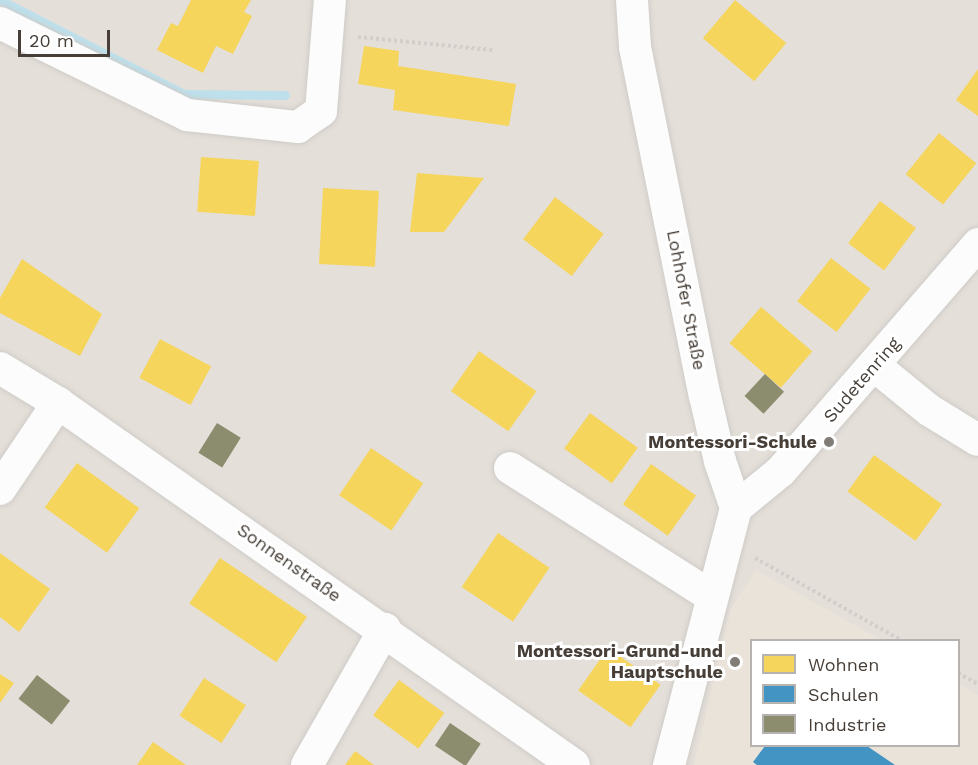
<!DOCTYPE html>
<meta charset="utf-8">
<style>
body{margin:0}
#map{position:relative;width:978px;height:765px;overflow:hidden;background:#f0eeeb;font-family:"Work Sans",sans-serif}
div>[style]{position:absolute}
.residential>*{inset:0;background:#e4dfd8}
.education>*{inset:0;background:#eae3da}
.homes>*{inset:0;background:#f6d55c;transform-origin:0 0}
.schools>*{inset:0;background:#4393c3}
.industry>*{inset:0;background:#8c8c6e;transform-origin:0 0}
.stream>*{height:9px;margin:-4.5px;padding:0 4.5px;transform-origin:4.5px;border-radius:4.5px;background:#bde0ec}
.path>*{height:4px;margin-top:-2px;transform-origin:0;background:repeating-linear-gradient(90deg,#d1cecb 0 3px,transparent 0 6px)}
.roads{filter:drop-shadow(0 0 2px #cecbc8) drop-shadow(0 0 2px #cecbc8)}
.minor>*{height:32px;margin:-16px;padding:0 16px;transform-origin:16px;border-radius:16px;background:#fdfcfc}
.dots>*{width:16px;height:16px;translate:-50% -50%;box-sizing:border-box;border:3px solid #fff;border-radius:50%}
span{translate:-50% -50%;white-space:nowrap;text-align:center;line-height:1.15;-webkit-text-stroke:6px #fff;paint-order:stroke}
.street-label{font-size:18px;color:#463e37}
.poi-label{font-size:18px;color:#463e37;font-weight:700}
.right{translate:-100% -50%;text-align:right}
.legend{position:absolute;left:750px;top:639px;width:210px;height:108px;box-sizing:border-box;background:#fff;border:2px solid #b5b2af;margin:0;padding:8px 10px;list-style:none;font-size:18px;color:#463e37}
.legend li{display:flex;align-items:center;gap:12px;height:30px}
.legend b{width:30px;border:2px solid #b5b2af}
.scale{position:absolute;left:18px;top:30px;width:92px;height:27px;box-sizing:border-box;border:3px solid #463e37;border-top:0;padding-left:8px;font-size:18px;line-height:21px;white-space:nowrap;color:#463e37;-webkit-text-stroke:4px #fff;paint-order:stroke}
</style>
<div id="map">
<div class="residential">
<i style="clip-path:polygon(evenodd,0 0,978px 0,978px 765px,0 765px,0 0,752px 640px,958px 640px,958px 746px,752px 746px,752px 640px)"></i>
</div>
<div class="education">
<i style="clip-path:polygon(756px 570px,882px 640px,752px 640px,752px 746px,958px 746px,959px 684px,978px 695px,978px 765px,694px 765px,730px 610px)"></i>
</div>
<div class="homes">
<i style="clip-path:polygon(191px 0,251px 0,244px 12px,252px 16px,233px 54px,216px 46px,203px 73px,157px 50px,171px 23px,178px 26px)"></i>
<i style="left:735px;top:0;width:67px;height:50px;rotate:40deg"></i>
<i style="clip-path:polygon(364px 46px,399px 51px,398px 66px,516px 84px,509px 126px,393px 110px,395px 90px,358px 84px)"></i>
<i style="clip-path:polygon(978px 69px,978px 116px,956px 100px)"></i>
<i style="left:939px;top:133px;width:48px;height:53px;rotate:39deg"></i>
<i style="left:201px;top:157px;width:58px;height:55px;rotate:4deg"></i>
<i style="clip-path:polygon(417px 173px,484px 178px,444px 232px,410px 232px)"></i>
<i style="left:323px;top:188px;width:56px;height:76px;rotate:3deg"></i>
<i style="left:555px;top:197px;width:61px;height:53px;rotate:37deg"></i>
<i style="left:880px;top:201px;width:45px;height:53px;rotate:37deg"></i>
<i style="left:831px;top:258px;width:50px;height:55px;rotate:38deg"></i>
<i style="clip-path:polygon(22px 259px,102px 314px,80px 356px,0 313px,0 298px)"></i>
<i style="left:761px;top:307px;width:68px;height:48px;rotate:41deg"></i>
<i style="left:160px;top:339px;width:58px;height:44px;rotate:28deg"></i>
<i style="left:479px;top:351px;width:70px;height:49px;rotate:35deg"></i>
<i style="left:590px;top:413px;width:59px;height:44px;rotate:36deg"></i>
<i style="left:371px;top:448px;width:63px;height:57px;rotate:34deg"></i>
<i style="left:874px;top:455px;width:84px;height:45px;rotate:36deg"></i>
<i style="left:77px;top:463px;width:77px;height:55px;rotate:36deg"></i>
<i style="left:651px;top:464px;width:55px;height:49px;rotate:35deg"></i>
<i style="left:498px;top:533px;width:62px;height:65px;rotate:34deg"></i>
<i style="clip-path:polygon(0 553px,50px 589px,19px 632px,0 617px)"></i>
<i style="left:220px;top:558px;width:105px;height:55px;rotate:34deg"></i>
<i style="left:608px;top:648px;width:64px;height:52px;rotate:35deg"></i>
<i style="clip-path:polygon(0 674px,14px 683px,0 703px)"></i>
<i style="left:204px;top:678px;width:50px;height:45px;rotate:33deg"></i>
<i style="left:399px;top:680px;width:56px;height:44px;rotate:36deg"></i>
<i style="clip-path:polygon(153px 742px,186px 765px,137px 765px)"></i>
<i style="clip-path:polygon(355px 751px,374px 765px,345px 765px)"></i>
</div>
<div class="schools">
<i style="clip-path:polygon(765px 746px,867px 746px,895px 765px,757px 765px,753px 762px)"></i>
</div>
<div class="industry">
<i style="left:765px;top:374px;width:26px;height:30px;rotate:43deg"></i>
<i style="left:217px;top:423px;width:28px;height:35px;rotate:32deg"></i>
<i style="left:37px;top:675px;width:42px;height:30px;rotate:38deg"></i>
<i style="left:450px;top:723px;width:37px;height:27px;rotate:34deg"></i>
</div>
<div class="stream">
<i style="left:0;top:0;width:207px;rotate:27.1deg"></i>
<i style="left:184px;top:94px;width:101px;rotate:0.6deg"></i>
</div>
<div class="path">
<i style="left:358px;top:37px;width:135px;rotate:5.5deg"></i>
<i style="left:755px;top:558px;width:167px;rotate:29.3deg"></i>
<i style="left:958px;top:673px;width:23px;rotate:29deg"></i>
</div>
<div class="roads">
<div class="minor">
<i style="left:632px;top:0;width:47px;rotate:86.3deg"></i>
<i style="left:635px;top:47px;width:356px;rotate:78.7deg"></i>
<i style="left:705px;top:396px;width:67px;rotate:77deg"></i>
<i style="left:720px;top:461px;width:50px;rotate:71.2deg"></i>
<i style="left:736px;top:508px;width:266px;rotate:104.6deg"></i>
<i style="left:0;top:23px;width:208px;rotate:26.2deg"></i>
<i style="left:187px;top:115px;width:112px;rotate:6.2deg"></i>
<i style="left:298px;top:127px;width:28px;rotate:-35deg"></i>
<i style="left:321px;top:111px;width:111px;rotate:-85.4deg"></i>
<i style="left:875px;top:366px;width:70px;rotate:39.2deg"></i>
<i style="left:929px;top:410px;width:57px;rotate:31.5deg"></i>
<i style="left:0;top:368px;width:68px;rotate:31.1deg"></i>
<i style="left:58px;top:403px;width:630px;rotate:35.05deg"></i>
<i style="left:510px;top:468px;width:238px;rotate:32.5deg"></i>
<i style="left:0;top:489px;width:104px;rotate:-56deg"></i>
<i style="left:736px;top:508px;width:58px;rotate:-39.4deg"></i>
<i style="left:781px;top:471px;width:301px;rotate:-49deg"></i>
<i style="left:307px;top:765px;width:157px;rotate:-60.2deg"></i>
</div>
</div>
<div class="dots">
<i style="left:829px;top:442px;background:#827c76"></i>
<i style="left:735px;top:662px;background:#827c76"></i>
</div>
<div class="street-label">
<span style="left:686px;top:300px;rotate:79deg">Lohhofer Straße</span>
<span style="left:862px;top:380px;rotate:-49deg">Sudetenring</span>
<span style="left:289px;top:563px;rotate:35deg">Sonnenstraße</span>
</div>
<div class="poi-label">
<span class="right" style="left:817px;top:442px">Montessori-Schule</span>
<span class="right" style="left:723px;top:662px">Montessori-Grund-und<br>Hauptschule</span>
</div>
<ul class="legend">
<li><b style="height:16px;background:#f6d55c"></b>Wohnen</li>
<li><b style="height:16px;background:#4393c3"></b>Schulen</li>
<li><b style="height:16px;background:#8c8c6e"></b>Industrie</li>
</ul>
<div class="scale">20 m</div>
</div>
